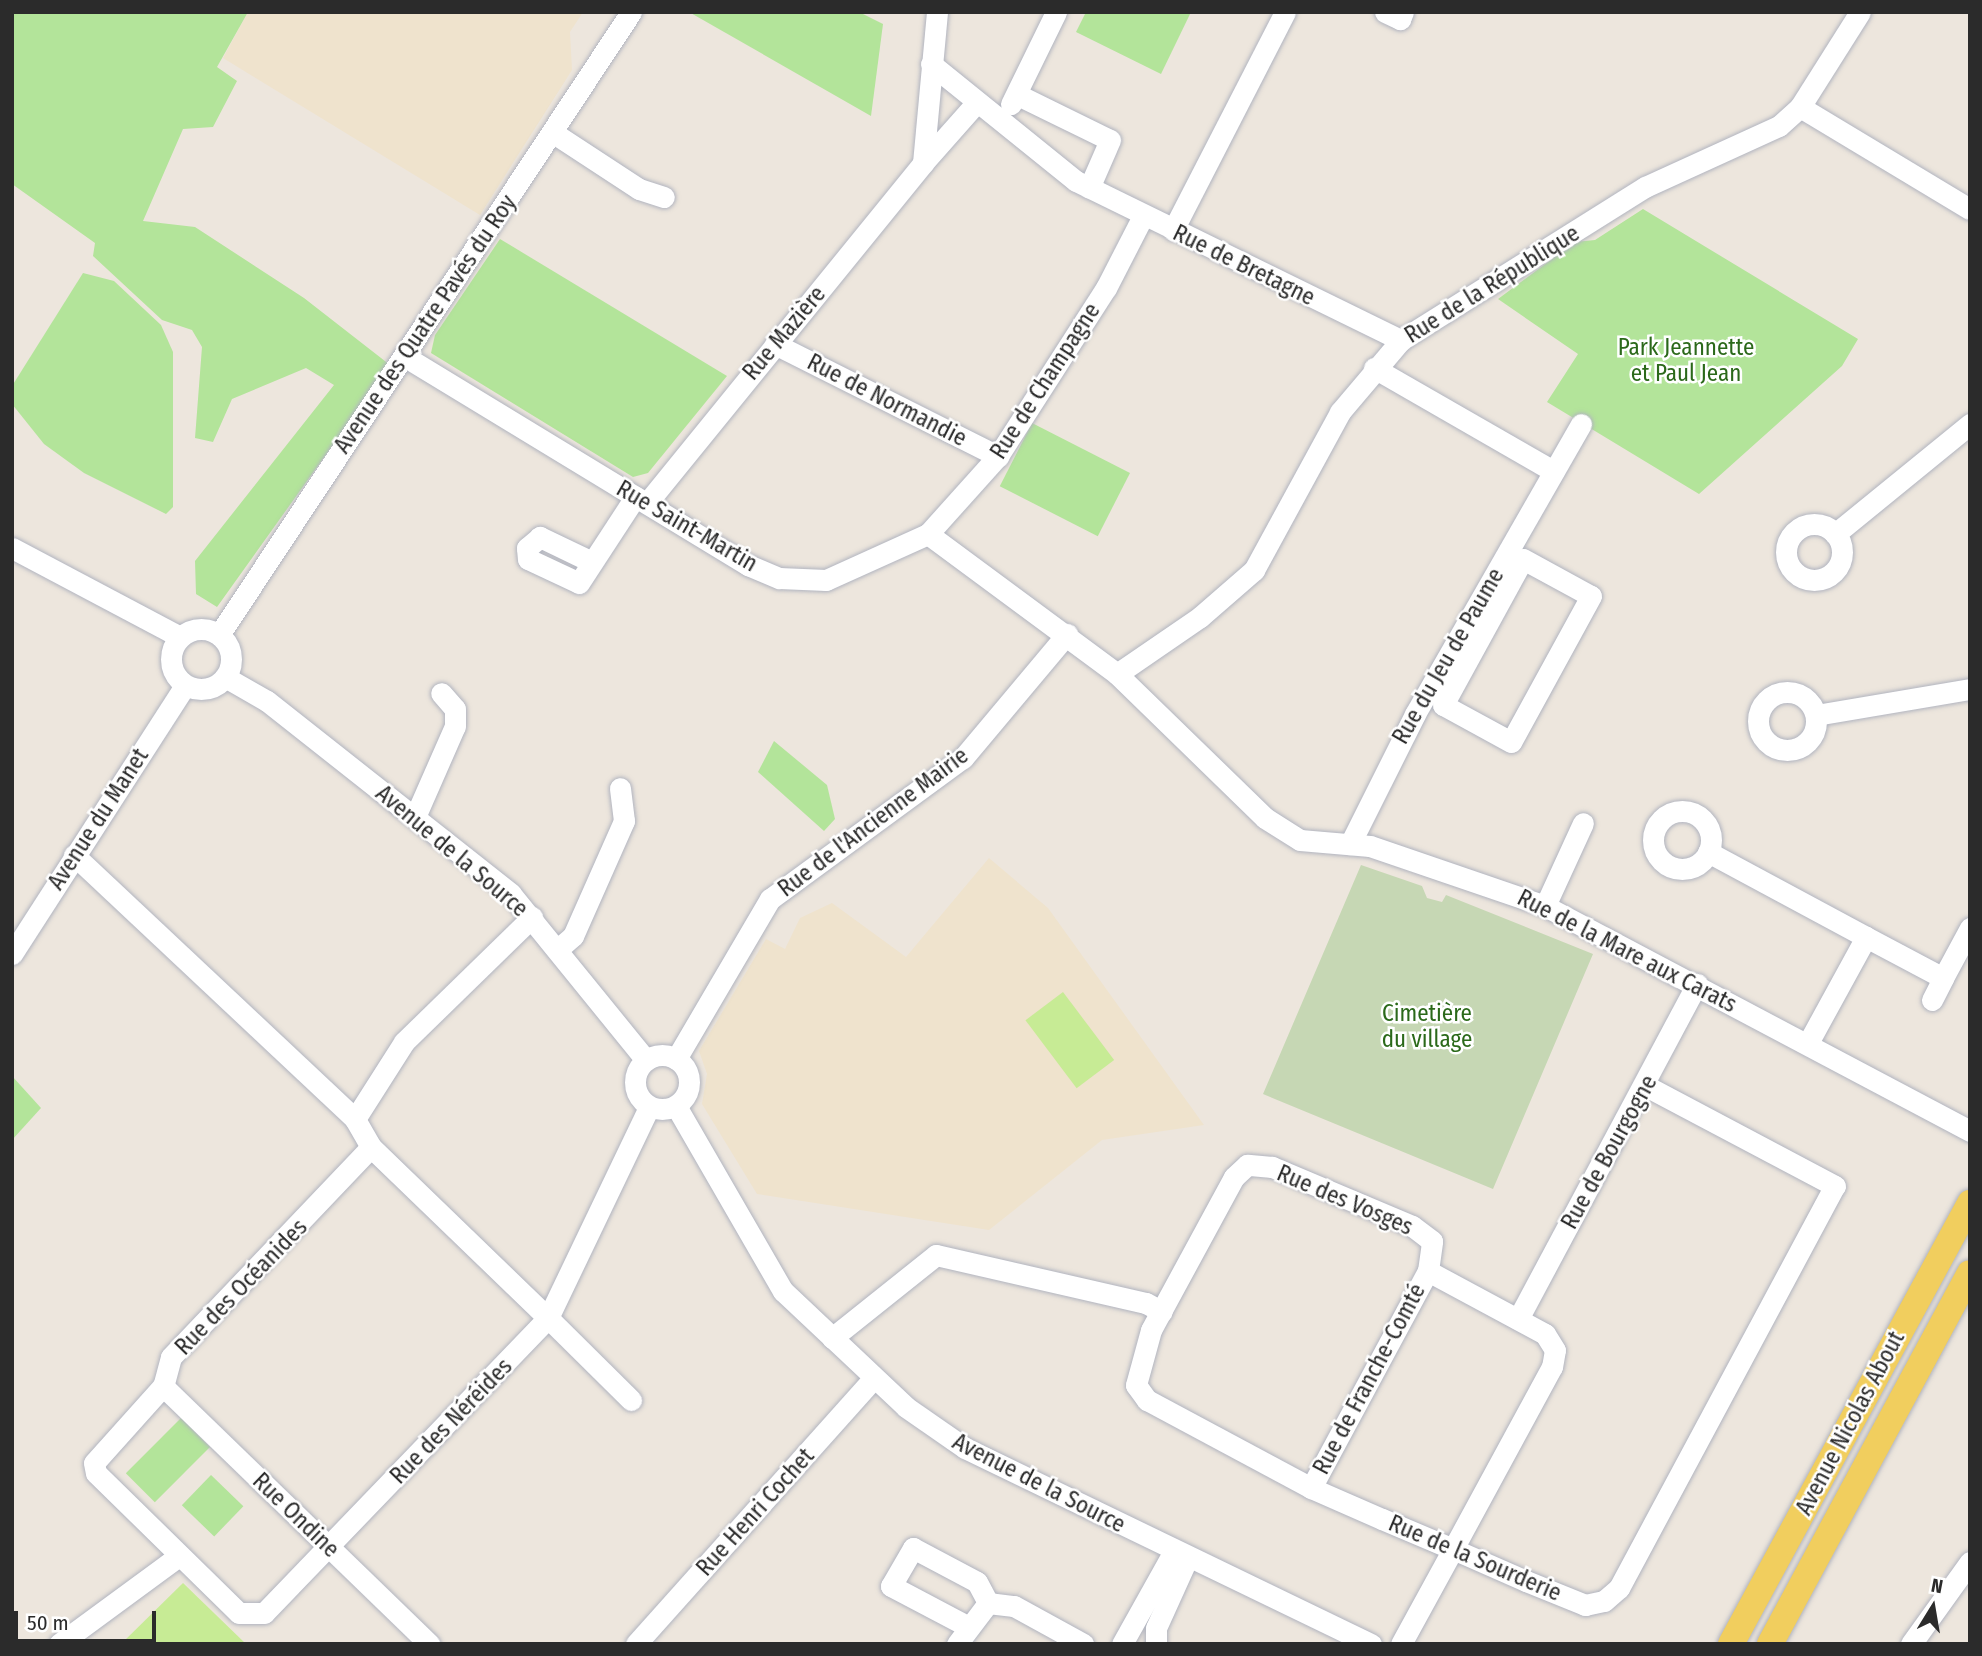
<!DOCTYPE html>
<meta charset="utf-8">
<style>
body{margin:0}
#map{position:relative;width:1982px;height:1656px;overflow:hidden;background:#ede6dd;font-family:"Fira Sans Condensed",sans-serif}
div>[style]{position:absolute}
.education>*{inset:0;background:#efe3cd}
.green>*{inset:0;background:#b3e49a;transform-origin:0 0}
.cemetery>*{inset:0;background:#c6d7b4}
.pitch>*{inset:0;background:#c7eb95;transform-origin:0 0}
.roads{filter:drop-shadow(0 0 2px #b1b4bf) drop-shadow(0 0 2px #b1b4bf)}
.minor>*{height:21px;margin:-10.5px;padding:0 10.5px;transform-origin:10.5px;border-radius:10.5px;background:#fff}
.minor>.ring{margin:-10.5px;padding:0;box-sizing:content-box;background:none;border:21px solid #fff;border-radius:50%}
.major>*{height:26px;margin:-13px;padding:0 13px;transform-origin:13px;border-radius:13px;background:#f1ce5e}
span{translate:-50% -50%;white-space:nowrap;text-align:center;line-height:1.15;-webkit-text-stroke:5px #fff;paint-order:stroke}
.street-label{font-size:23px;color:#2b2b2b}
.park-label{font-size:23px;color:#2b691a}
.frame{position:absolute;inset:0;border:14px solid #2b2b2b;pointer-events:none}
.north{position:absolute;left:1898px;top:1572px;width:70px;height:70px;-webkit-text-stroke:5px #fff;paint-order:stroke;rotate:11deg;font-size:19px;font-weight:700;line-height:28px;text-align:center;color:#2b2b2b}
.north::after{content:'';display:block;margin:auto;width:24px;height:32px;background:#2b2b2b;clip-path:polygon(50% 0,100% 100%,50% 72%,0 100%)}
.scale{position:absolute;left:14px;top:1611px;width:142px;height:32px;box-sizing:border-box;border:4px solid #2b2b2b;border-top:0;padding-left:9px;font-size:21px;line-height:24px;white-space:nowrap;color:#2b2b2b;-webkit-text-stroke:5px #fff;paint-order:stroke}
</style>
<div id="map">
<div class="education">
<i style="clip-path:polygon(248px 12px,583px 12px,570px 32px,572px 70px,480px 215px,223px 58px)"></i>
<i style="clip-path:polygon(989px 858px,1048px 908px,1204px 1125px,1102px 1140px,989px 1230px,757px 1194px,702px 1104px,707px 1074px,699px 1051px,766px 939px,785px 949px,800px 918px,832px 903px,906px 957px)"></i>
</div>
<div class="green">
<i style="clip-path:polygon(12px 12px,248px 12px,217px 67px,237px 81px,213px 127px,183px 129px,143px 221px,195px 227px,304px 298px,390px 365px,217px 607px,196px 594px,195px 561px,334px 385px,306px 368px,232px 399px,213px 442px,195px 438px,202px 347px,192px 330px,162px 320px,93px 256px,95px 243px,12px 184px)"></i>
<i style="clip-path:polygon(689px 12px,859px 12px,883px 24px,871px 116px)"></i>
<i style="clip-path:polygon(1086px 12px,1191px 12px,1161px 74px,1076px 32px)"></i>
<i style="clip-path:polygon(1643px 209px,1858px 339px,1842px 366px,1699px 494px,1547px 402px,1578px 354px,1498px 299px,1575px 242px,1595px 240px)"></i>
<i style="clip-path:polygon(500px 239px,727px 376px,648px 473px,633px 477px,431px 353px,435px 335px)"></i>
<i style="clip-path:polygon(83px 273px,114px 281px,161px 325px,173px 352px,173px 507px,166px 514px,84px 473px,44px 444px,12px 404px,12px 386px)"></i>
<i style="left:1032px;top:423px;width:110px;height:71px;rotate:27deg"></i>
<i style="clip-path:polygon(774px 741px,827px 785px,835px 819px,824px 831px,758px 772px)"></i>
<i style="clip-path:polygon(12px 1076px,41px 1108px,12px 1140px)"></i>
<i style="left:181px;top:1418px;width:41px;height:78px;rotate:45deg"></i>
<i style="left:211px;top:1475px;width:45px;height:42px;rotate:44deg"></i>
</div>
<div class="cemetery">
<i style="clip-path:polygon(1361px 865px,1422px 886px,1427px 898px,1442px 902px,1446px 895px,1593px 954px,1493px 1189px,1263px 1094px)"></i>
</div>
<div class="pitch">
<i style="left:1063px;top:992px;width:85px;height:47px;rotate:53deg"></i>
<i style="clip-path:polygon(183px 1583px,246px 1644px,121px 1644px)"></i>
</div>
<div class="roads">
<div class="minor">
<i style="left:1385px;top:12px;width:17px;rotate:25deg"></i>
<i style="left:1400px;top:19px;width:8px;rotate:-67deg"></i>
<i style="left:931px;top:64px;width:186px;rotate:38.9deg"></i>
<i style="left:1076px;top:181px;width:362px;rotate:26.1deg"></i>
<i style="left:1018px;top:95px;width:102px;rotate:26.1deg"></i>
<i style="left:1110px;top:140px;width:52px;rotate:113.6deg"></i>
<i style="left:1011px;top:104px;width:102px;rotate:-63.9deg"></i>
<i style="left:1800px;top:107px;width:198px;rotate:31deg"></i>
<i style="left:552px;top:132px;width:104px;rotate:33.2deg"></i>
<i style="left:639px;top:189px;width:26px;rotate:18deg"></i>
<i style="left:923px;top:163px;width:80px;rotate:-48.5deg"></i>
<i style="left:1173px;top:230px;width:245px;rotate:-62.8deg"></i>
<i style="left:775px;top:344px;width:250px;rotate:26.7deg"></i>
<i style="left:404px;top:356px;width:403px;rotate:31.3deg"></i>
<i style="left:748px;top:565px;width:34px;rotate:23deg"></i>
<i style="left:779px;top:578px;width:47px;rotate:2.4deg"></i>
<i style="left:826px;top:580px;width:112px;rotate:-24.3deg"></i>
<i style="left:928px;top:534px;width:235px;rotate:36.5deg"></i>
<i style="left:1117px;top:674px;width:206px;rotate:44.2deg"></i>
<i style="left:1265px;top:818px;width:41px;rotate:32.2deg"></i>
<i style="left:1300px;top:840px;width:70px;rotate:4.9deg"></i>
<i style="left:1370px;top:846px;width:185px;rotate:18.9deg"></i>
<i style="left:1545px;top:906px;width:481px;rotate:27.9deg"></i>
<i style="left:1374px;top:368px;width:207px;rotate:29.9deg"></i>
<i style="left:647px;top:503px;width:438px;rotate:-50.9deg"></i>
<i style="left:923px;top:163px;width:152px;rotate:-84.7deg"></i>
<i class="ring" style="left:1786px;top:524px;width:35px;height:35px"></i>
<i style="left:928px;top:534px;width:105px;rotate:-48.1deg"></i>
<i style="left:998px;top:456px;width:200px;rotate:-57.3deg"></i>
<i style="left:1106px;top:288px;width:81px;rotate:-62.8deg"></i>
<i style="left:1835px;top:534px;width:174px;rotate:-39.2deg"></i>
<i style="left:12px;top:548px;width:190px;rotate:27.9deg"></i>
<i style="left:1523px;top:559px;width:77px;rotate:28.6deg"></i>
<i style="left:1591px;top:596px;width:166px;rotate:118.7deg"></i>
<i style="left:1511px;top:742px;width:77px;rotate:-151.4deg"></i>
<i style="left:1443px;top:705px;width:166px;rotate:-61.3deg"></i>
<i style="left:592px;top:562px;width:58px;rotate:-154.3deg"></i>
<i style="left:540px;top:537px;width:17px;rotate:140deg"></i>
<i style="left:527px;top:548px;width:11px;rotate:85deg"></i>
<i style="left:528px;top:559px;width:56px;rotate:25.2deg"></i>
<i style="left:579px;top:583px;width:103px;rotate:-56.9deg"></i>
<i class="ring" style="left:171px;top:629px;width:39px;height:39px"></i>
<i style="left:219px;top:635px;width:747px;rotate:-56.52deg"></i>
<i style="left:1117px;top:674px;width:101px;rotate:-34.5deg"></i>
<i style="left:1200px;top:617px;width:72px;rotate:-41deg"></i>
<i style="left:1254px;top:570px;width:180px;rotate:-61.4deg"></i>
<i style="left:1340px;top:412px;width:94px;rotate:-49.7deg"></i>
<i style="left:1401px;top:340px;width:288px;rotate:-32.1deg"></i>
<i style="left:1645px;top:187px;width:147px;rotate:-24.5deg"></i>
<i style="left:1779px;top:126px;width:28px;rotate:-42deg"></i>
<i style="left:1800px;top:107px;width:112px;rotate:-57.7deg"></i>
<i style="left:225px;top:677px;width:48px;rotate:29.7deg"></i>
<i style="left:267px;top:701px;width:311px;rotate:38.3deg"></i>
<i style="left:511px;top:894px;width:214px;rotate:50.9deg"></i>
<i class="ring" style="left:1758px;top:692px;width:37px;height:37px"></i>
<i style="left:1816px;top:715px;width:156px;rotate:-9.6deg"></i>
<i class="ring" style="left:1653px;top:811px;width:37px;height:37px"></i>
<i style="left:415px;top:817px;width:99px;rotate:-66.3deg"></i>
<i style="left:455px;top:726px;width:17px;rotate:-90deg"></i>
<i style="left:455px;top:709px;width:21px;rotate:-131deg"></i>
<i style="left:1350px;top:844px;width:145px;rotate:-63.4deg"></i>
<i style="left:1415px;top:714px;width:334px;rotate:-60.2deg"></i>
<i style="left:1708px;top:852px;width:179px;rotate:28.3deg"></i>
<i style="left:74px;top:855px;width:386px;rotate:43.2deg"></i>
<i style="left:1545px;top:906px;width:91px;rotate:-65.4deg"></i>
<i style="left:558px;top:949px;width:20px;rotate:-41deg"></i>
<i style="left:573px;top:936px;width:126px;rotate:-66.1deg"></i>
<i style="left:624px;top:821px;width:33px;rotate:-97deg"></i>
<i style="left:12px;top:954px;width:319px;rotate:-57.2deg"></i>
<i style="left:1932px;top:1000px;width:25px;rotate:-63deg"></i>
<i style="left:1808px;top:1043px;width:121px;rotate:-61.3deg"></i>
<i style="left:1866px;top:937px;width:87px;rotate:28deg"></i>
<i style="left:1943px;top:978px;width:57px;rotate:-61.6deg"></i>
<i class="ring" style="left:635px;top:1055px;width:33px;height:33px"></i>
<i style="left:676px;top:1059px;width:186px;rotate:-59.6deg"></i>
<i style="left:770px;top:899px;width:239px;rotate:-36.2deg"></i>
<i style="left:963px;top:758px;width:162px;rotate:-50deg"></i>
<i style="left:676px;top:1106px;width:214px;rotate:60deg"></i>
<i style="left:783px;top:1291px;width:169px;rotate:43.3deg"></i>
<i style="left:906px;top:1407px;width:72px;rotate:34.8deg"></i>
<i style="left:965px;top:1448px;width:451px;rotate:25.8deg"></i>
<i style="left:371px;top:1147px;width:32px;rotate:-120deg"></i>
<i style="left:355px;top:1119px;width:91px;rotate:-57.5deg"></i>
<i style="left:404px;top:1042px;width:179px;rotate:-44.3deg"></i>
<i style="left:1518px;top:1319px;width:380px;rotate:-61.9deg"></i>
<i style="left:832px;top:1338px;width:133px;rotate:-38.6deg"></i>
<i style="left:936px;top:1255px;width:215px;rotate:12.9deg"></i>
<i style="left:1146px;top:1303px;width:18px;rotate:29deg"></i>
<i style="left:163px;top:1386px;width:371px;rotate:44.1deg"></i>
<i style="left:631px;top:1400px;width:117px;rotate:-135.3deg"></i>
<i style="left:548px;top:1318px;width:246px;rotate:-136deg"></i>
<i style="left:371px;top:1147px;width:290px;rotate:133.6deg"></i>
<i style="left:171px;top:1357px;width:30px;rotate:105deg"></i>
<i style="left:163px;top:1386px;width:103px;rotate:131.9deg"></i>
<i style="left:94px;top:1463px;width:10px;rotate:79deg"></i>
<i style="left:96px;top:1473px;width:200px;rotate:44.4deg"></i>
<i style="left:239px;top:1613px;width:25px"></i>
<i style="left:264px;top:1613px;width:409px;rotate:-46.1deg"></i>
<i style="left:548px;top:1318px;width:234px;rotate:-64.4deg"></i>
<i style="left:1311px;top:1488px;width:247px;rotate:-61.7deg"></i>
<i style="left:967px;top:1626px;width:86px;rotate:-152.2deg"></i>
<i style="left:891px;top:1586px;width:44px;rotate:-59.9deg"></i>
<i style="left:913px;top:1548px;width:72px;rotate:28deg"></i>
<i style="left:977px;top:1582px;width:24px;rotate:62deg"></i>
<i style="left:59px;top:1644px;width:149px;rotate:-36.3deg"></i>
<i style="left:636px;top:1644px;width:356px;rotate:-48.2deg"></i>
<i style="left:957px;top:1644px;width:51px;rotate:-52.9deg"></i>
<i style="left:988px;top:1603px;width:26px;rotate:7deg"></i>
<i style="left:1014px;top:1606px;width:79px;rotate:28.8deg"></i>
<i style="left:1122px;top:1644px;width:107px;rotate:-60.8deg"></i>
<i style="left:1156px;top:1644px;width:16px;rotate:-90deg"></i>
<i style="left:1156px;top:1628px;width:78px;rotate:-65.7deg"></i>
<i style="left:1401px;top:1644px;width:108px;rotate:-61.3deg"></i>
<i style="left:1453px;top:1549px;width:207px;rotate:-61.5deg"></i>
<i style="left:1552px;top:1367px;width:17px;rotate:-80deg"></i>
<i style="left:1555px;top:1350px;width:19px;rotate:-122deg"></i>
<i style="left:1545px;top:1334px;width:133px;rotate:-151.7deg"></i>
<i style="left:1428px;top:1271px;width:30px;rotate:-82deg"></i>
<i style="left:1432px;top:1241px;width:25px;rotate:-143deg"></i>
<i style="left:1412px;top:1226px;width:152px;rotate:-157.1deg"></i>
<i style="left:1272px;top:1167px;width:25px;rotate:-175deg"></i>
<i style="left:1247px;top:1165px;width:18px;rotate:137deg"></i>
<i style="left:1234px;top:1177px;width:174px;rotate:118.5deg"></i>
<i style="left:1151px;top:1330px;width:57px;rotate:105.3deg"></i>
<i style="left:1136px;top:1385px;width:19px;rotate:54deg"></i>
<i style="left:1147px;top:1400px;width:186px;rotate:28.2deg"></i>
<i style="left:1311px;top:1488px;width:77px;rotate:23.6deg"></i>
<i style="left:1382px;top:1519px;width:77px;rotate:22.9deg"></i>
<i style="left:1453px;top:1549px;width:80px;rotate:23.7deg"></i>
<i style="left:1526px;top:1581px;width:64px;rotate:22.1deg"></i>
<i style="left:1585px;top:1605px;width:19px;rotate:-12deg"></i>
<i style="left:1604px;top:1601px;width:20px;rotate:-41deg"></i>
<i style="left:1619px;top:1588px;width:456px;rotate:-61.8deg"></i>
<i style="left:1835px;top:1186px;width:214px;rotate:-152.1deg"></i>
<i style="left:1911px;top:1644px;width:101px;rotate:-54.3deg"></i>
</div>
<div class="major">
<i style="left:1731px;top:1644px;width:502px;rotate:-61.54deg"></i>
<i style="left:1770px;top:1644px;width:421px;rotate:-61.7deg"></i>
</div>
</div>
<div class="street-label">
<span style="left:1244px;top:265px;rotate:26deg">Rue de Bretagne</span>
<span style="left:1492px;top:284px;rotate:-32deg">Rue de la République</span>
<span style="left:425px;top:324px;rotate:-56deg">Avenue des Quatre Pavés du Roy</span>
<span style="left:784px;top:333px;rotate:-50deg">Rue Mazière</span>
<span style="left:1045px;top:381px;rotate:-57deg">Rue de Champagne</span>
<span style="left:887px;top:400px;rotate:27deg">Rue de Normandie</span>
<span style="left:687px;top:526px;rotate:30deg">Rue Saint-Martin</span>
<span style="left:1448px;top:656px;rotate:-60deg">Rue du Jeu de Paume</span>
<span style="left:98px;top:819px;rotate:-57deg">Avenue du Manet</span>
<span style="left:873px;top:822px;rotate:-37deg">Rue de l'Ancienne Mairie</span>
<span style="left:452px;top:851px;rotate:40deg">Avenue de la Source</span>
<span style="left:1627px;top:951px;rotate:27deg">Rue de la Mare aux Carats</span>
<span style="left:1609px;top:1152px;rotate:-61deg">Rue de Bourgogne</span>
<span style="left:1345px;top:1200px;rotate:23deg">Rue des Vosges</span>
<span style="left:241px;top:1287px;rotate:-46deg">Rue des Océanides</span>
<span style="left:1369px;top:1379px;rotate:-62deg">Rue de Franche-Comté</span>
<span style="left:451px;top:1421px;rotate:-46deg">Rue des Néréides</span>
<span style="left:1850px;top:1423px;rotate:-62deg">Avenue Nicolas About</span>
<span style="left:1039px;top:1483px;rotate:27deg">Avenue de la Source</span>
<span style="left:755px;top:1512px;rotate:-48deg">Rue Henri Cochet</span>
<span style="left:296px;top:1515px;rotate:44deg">Rue Ondine</span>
<span style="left:1475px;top:1558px;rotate:23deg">Rue de la Sourderie</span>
</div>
<div class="park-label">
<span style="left:1686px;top:360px">Park Jeannette<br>et Paul Jean</span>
<span style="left:1427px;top:1026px">Cimetière<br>du village</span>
</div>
<div class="frame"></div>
<div class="north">N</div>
<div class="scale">50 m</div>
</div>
